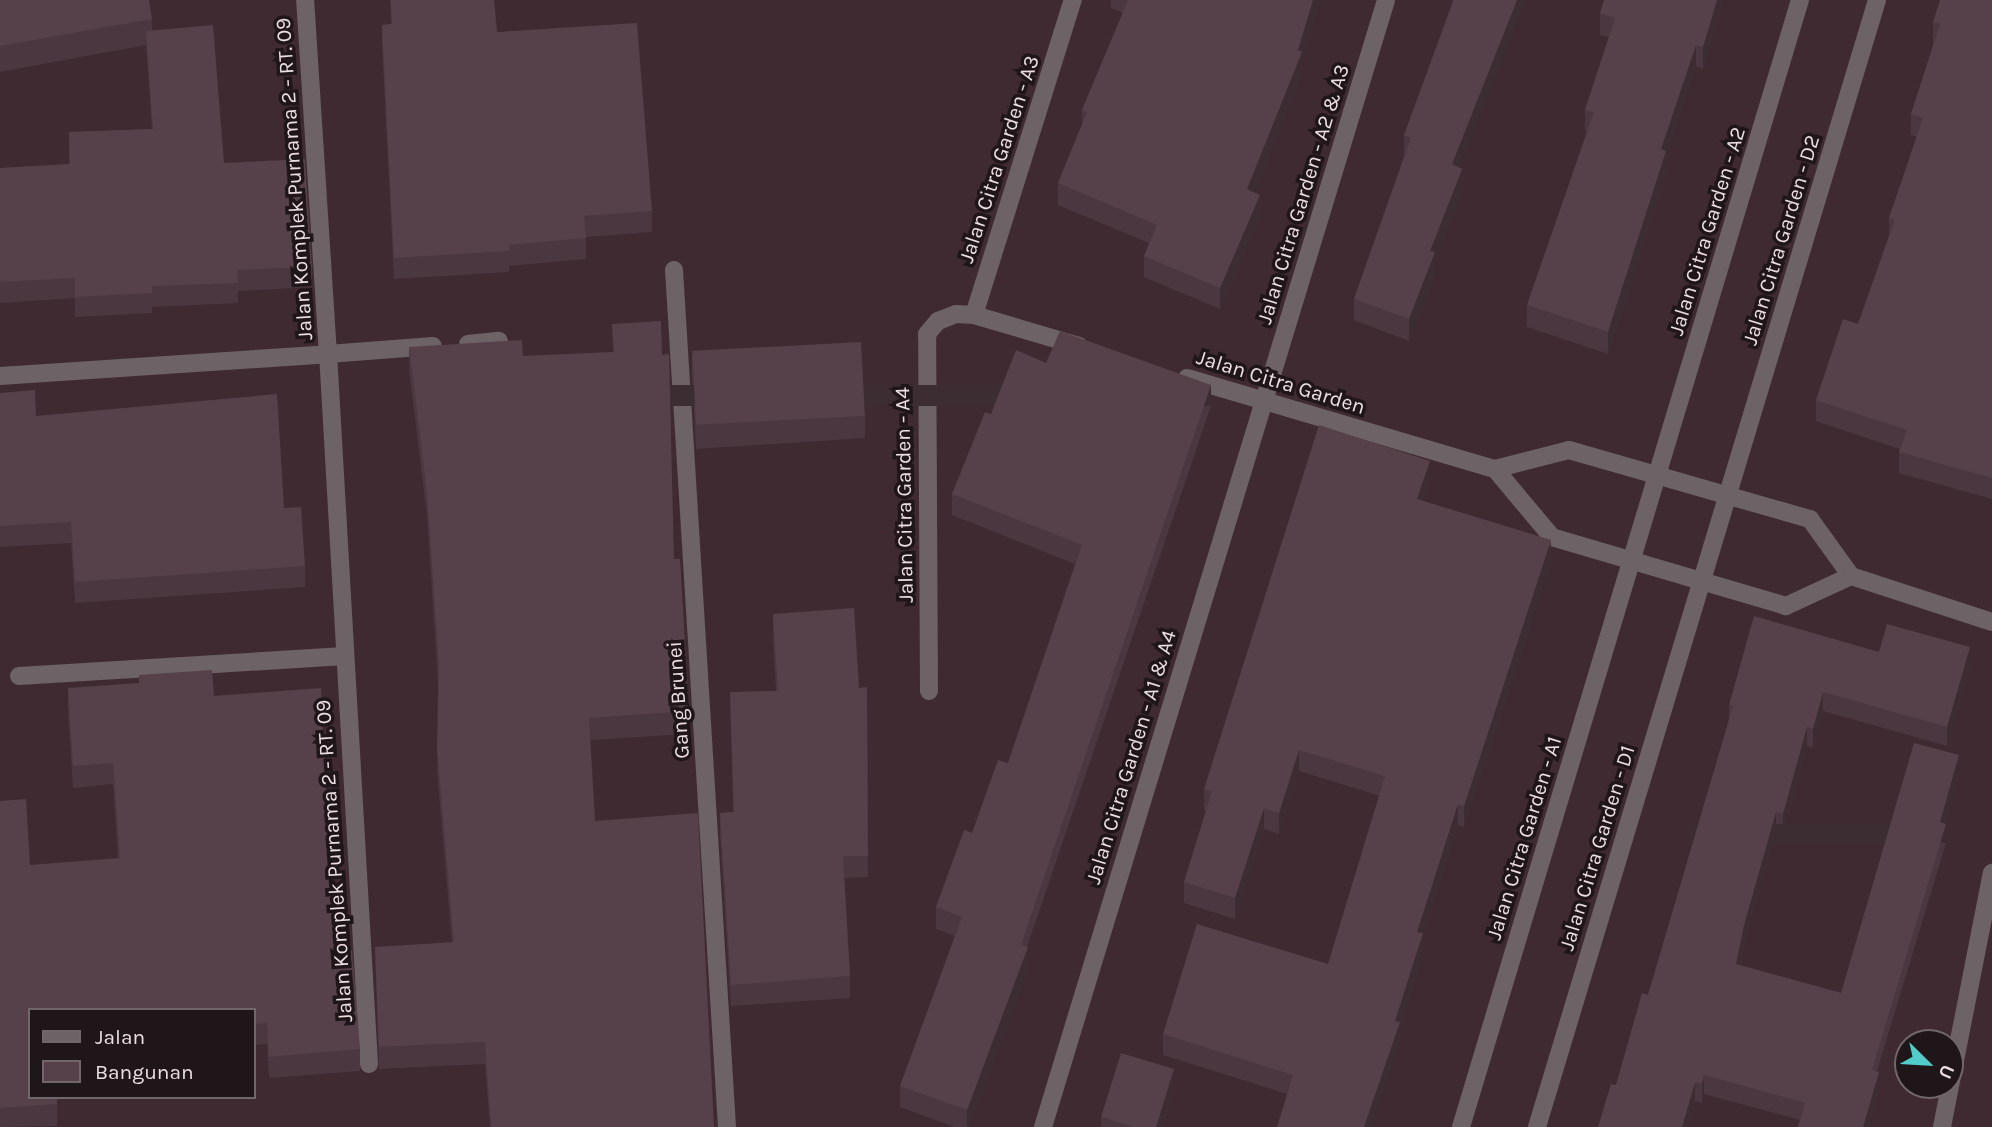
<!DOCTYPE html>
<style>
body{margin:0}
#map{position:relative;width:1992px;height:1127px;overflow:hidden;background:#3f2a32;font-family:Karla,sans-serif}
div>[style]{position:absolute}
.minor>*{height:18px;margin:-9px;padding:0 9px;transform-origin:9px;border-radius:9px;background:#6d6266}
.wall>*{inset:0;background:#4a373f}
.shaded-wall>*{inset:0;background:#3c2d33;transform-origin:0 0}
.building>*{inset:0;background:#564049;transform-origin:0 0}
span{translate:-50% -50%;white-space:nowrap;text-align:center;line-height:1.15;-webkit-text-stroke:7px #1f1619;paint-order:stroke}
.street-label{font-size:21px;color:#ecdee3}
.legend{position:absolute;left:28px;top:1008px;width:228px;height:91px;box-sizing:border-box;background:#1f1619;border:2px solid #71666a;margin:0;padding:9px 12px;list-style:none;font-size:21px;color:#ecdee3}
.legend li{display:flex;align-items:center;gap:14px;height:35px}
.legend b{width:35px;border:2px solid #71666a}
.north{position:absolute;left:1894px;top:1029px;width:70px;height:70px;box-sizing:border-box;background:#1f1619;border:2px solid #71666a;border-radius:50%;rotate:114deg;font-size:19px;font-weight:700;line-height:28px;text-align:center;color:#ecdee3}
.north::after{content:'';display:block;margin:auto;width:24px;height:32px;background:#53cdca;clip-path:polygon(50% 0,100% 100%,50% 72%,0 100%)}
</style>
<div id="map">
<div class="minor">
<i style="left:674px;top:270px;width:859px;rotate:86.46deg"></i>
<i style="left:974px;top:315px;width:330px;rotate:-72.6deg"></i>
<i style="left:468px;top:344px;width:31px;rotate:-6deg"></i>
<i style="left:0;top:376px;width:329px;rotate:-3.8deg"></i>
<i style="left:328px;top:354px;width:355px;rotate:-93.7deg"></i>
<i style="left:1187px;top:378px;width:321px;rotate:16.5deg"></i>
<i style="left:1569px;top:450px;width:251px;rotate:16deg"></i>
<i style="left:1810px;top:519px;width:70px;rotate:54.3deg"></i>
<i style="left:1851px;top:576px;width:72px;rotate:155.2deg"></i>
<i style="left:1786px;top:606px;width:244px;rotate:-163.6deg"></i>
<i style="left:1552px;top:537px;width:89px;rotate:-130deg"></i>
<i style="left:1495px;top:469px;width:76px;rotate:-14.4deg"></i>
<i style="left:1851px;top:576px;width:148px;rotate:18.1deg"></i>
<i style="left:19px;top:676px;width:326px;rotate:-3.5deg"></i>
<i style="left:929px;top:691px;width:357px;rotate:-90.3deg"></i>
<i style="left:927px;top:334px;width:17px;rotate:-50deg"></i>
<i style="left:938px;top:321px;width:19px;rotate:-21deg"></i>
<i style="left:956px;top:314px;width:18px;rotate:3deg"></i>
<i style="left:974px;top:315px;width:109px;rotate:16.4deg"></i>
<i style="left:369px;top:1064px;width:711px;rotate:-93.3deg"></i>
<i style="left:328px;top:354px;width:105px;rotate:-4.4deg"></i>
<i style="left:1043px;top:1127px;width:1178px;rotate:-73.07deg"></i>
<i style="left:1461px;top:1127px;width:1177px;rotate:-73.26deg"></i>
<i style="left:1537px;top:1127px;width:1177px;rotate:-73.21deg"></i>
<i style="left:1942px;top:1127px;width:259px;rotate:-78.9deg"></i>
</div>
<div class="wall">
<i style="clip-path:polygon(0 0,152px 19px,152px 31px,224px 163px,312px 267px,312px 287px,238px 291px,238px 303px,152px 307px,152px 313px,75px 317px,75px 298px,0 303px,0 168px,69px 164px,69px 132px,152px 129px,146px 45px,0 72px)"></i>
<i style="clip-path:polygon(390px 0,494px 0,497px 32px,652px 211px,652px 232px,586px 237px,586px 259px,509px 266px,509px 272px,394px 279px,382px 46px,382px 25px,391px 24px)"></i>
<i style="clip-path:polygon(1111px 0,1320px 0,1302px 60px,1302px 73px,1254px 193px,1260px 216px,1220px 309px,1144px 277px,1144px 256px,1149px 243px,1058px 205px,1058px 183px,1082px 124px,1082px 110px,1123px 13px,1111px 8px)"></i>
<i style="clip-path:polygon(1453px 0,1525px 0,1459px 167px,1462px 190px,1435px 260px,1435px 274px,1409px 341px,1354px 320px,1354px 299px,1404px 156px,1404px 135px)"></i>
<i style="clip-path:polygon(1723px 0,1703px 69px,1696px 66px,1666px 155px,1666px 173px,1608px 354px,1527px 327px,1527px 305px,1587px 132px,1585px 131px,1585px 110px,1609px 37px,1600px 35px,1600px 13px)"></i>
<i style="clip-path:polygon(1992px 0,1992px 499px,1899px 473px,1899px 452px,1900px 449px,1816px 421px,1816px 400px,1858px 324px,1889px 235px,1889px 218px,1917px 137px,1911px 135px,1911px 114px,1934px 43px,1933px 43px,1933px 22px)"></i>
<i style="clip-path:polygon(612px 324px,674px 559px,689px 711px,689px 734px,590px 740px,595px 821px,714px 1127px,490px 1127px,485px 1064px,379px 1069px,375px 947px,452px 943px,437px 771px,438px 682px,427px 515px,409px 370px,409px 347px,523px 356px,613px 352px)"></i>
<i style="clip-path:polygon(692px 354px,865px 416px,865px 438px,696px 449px,692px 375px)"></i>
<i style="clip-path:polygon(1046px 363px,1211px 406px,1027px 947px,1028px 969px,969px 1127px,954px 1127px,900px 1107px,900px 1086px,955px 936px,936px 929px,936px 907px,972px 833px,1008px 763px,1075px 564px,952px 515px,952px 494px,991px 414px)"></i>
<i style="clip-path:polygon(0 393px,36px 416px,284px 508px,305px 566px,305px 587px,75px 603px,71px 543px,0 547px)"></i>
<i style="clip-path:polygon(1430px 482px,1423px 501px,1551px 562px,1464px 827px,1458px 825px,1423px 936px,1423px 954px,1400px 1028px,1400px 1043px,1287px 1094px,1163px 1055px,1163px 1034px,1328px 964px,1380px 796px,1299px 771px,1279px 834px,1264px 829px,1235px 919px,1184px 903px,1184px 882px,1206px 811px,1204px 810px,1204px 789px)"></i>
<i style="clip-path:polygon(773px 614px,859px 688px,867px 687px,868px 877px,844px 878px,850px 976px,850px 998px,731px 1006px,720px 834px,720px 813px,733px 812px,730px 692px,776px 691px,773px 636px)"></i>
<i style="clip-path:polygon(1879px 652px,1970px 666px,1947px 746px,1823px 711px,1813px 748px,1807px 746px,1783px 833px,1776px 831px,1744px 944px,1740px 965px,1841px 993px,1959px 774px,1945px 823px,1946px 843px,1877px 1071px,1879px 1091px,1868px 1127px,1798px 1127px,1800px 1120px,1704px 1094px,1702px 1103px,1695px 1101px,1687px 1127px,1598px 1127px,1616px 1085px,1648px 995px,1729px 720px,1729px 705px)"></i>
<i style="clip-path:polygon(68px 688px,214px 696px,332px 917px,336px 951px,360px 1049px,360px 1071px,269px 1078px,267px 1044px,254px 1045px,254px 1010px,30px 1010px,57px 1097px,57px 1126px,0 1127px,0 801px,30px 865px,118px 859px,113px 784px,73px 788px,68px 709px)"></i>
<i style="clip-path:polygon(1174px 1091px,1162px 1127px,1101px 1127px,1101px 1117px)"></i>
</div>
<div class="shaded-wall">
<i style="clip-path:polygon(1313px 0,1320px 0,1302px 60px,1302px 73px,1247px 211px,1247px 189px)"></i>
<i style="clip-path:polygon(1517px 0,1525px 0,1452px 186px,1452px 164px)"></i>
<i style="clip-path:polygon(1717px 0,1723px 0,1703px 69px,1703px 47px)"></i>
<i style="clip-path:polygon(1696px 45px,1696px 66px,1666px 155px,1666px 173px,1608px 354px,1608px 332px,1661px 149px)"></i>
<i style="clip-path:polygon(1462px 169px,1462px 190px,1435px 260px,1435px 274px,1409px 341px,1409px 319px,1430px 251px)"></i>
<i style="clip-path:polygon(1260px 195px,1260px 216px,1220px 309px,1220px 288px)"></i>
<i style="left:1211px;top:385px;width:21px;height:591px;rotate:90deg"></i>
<i style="clip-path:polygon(1430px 461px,1430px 482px,1417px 520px,1417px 499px)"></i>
<i style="clip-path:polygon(1551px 540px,1551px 562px,1464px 827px,1464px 806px)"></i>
<i style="clip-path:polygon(1970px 647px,1970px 666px,1947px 746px,1947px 727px)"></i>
<i style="clip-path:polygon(1823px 692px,1823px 711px,1813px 748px,1813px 729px)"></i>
<i style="clip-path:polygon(1807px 727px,1807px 746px,1783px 833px,1783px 814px)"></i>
<i style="clip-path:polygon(1299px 750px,1299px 771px,1279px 834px,1279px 813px)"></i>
<i style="clip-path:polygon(1959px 755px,1959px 774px,1940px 841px,1940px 822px)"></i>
<i style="clip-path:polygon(1458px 804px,1458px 825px,1423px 936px,1423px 954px,1400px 1028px,1400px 1043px,1371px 1127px,1364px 1127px,1395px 1021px,1417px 932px)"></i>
<i style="clip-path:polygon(1264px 808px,1264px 829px,1235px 919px,1235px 898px)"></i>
<i style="clip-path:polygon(1776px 812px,1776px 831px,1744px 944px,1736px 983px,1736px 964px,1744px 925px)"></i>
<i style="left:1946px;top:824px;width:19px;height:257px;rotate:90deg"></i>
<i style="clip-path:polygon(1028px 947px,1028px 969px,969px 1127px,967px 1127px,967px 1110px)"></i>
<i style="clip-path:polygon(1174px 1069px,1174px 1091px,1162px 1127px,1156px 1127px)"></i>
<i style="clip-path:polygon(1879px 1072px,1879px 1091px,1868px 1127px,1863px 1127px)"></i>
<i style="clip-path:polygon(1704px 1075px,1704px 1094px,1702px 1103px,1702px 1084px)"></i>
<i style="clip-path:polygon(1695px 1082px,1695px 1101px,1687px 1127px,1682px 1127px)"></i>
</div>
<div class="building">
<i style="clip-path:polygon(0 0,149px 0,152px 19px,0 46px)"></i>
<i style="clip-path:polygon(391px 0,494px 0,497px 32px,637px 23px,652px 211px,584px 216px,586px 238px,509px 245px,509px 251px,394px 258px,382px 25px,392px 24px)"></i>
<i style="clip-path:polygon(1128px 0,1313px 0,1298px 50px,1302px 52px,1247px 189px,1260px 195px,1220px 288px,1144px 256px,1157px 225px,1058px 183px,1087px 112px,1082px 110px)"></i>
<i style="clip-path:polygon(1454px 0,1517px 0,1452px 164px,1462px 169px,1430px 251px,1435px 252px,1409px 319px,1354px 299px,1411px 138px,1404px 135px)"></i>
<i style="clip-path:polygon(1604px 0,1717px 0,1703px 47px,1696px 45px,1661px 149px,1666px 151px,1608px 332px,1527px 305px,1594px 112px,1585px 110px,1615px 18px,1600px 13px)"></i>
<i style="clip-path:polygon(1940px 0,1992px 0,1992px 478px,1899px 452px,1907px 430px,1816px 400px,1843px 319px,1858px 324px,1895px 220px,1889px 218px,1923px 118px,1911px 114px,1940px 24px,1933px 22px)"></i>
<i style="clip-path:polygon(213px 25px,224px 163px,305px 159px,312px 267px,237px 270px,238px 283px,152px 286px,152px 293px,75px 297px,75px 278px,0 282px,0 168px,70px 164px,69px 132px,153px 129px,146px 31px)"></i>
<i style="clip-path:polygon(661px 321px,662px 355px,669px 354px,674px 559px,680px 559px,689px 711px,589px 718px,595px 821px,698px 813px,714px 1127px,491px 1127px,485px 1042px,379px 1047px,375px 947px,454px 942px,437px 748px,439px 664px,427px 492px,409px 347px,522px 340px,523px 356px,614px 352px,612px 324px)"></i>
<i style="clip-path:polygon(1060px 331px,1211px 385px,1021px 945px,1028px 947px,967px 1110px,900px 1086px,962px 917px,936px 907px,964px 830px,972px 833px,998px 760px,1008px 763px,1082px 545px,952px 494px,985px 412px,991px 414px,1016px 350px,1046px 363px)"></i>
<i style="left:861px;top:342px;width:74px;height:169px;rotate:87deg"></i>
<i style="clip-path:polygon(35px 390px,36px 416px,277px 394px,284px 508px,301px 507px,305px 566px,75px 582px,71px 522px,0 526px,0 393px)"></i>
<i style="clip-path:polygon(1319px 425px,1430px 461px,1417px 499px,1551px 540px,1464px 806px,1458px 804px,1417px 932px,1423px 933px,1395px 1021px,1400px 1022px,1364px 1127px,1277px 1127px,1293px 1075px,1163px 1034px,1197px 924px,1328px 964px,1385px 776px,1299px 750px,1279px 813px,1264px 808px,1235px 898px,1184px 882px,1212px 791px,1204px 789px)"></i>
<i style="clip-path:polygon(854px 608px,859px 688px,867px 687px,868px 856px,843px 856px,850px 976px,731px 985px,720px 813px,734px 812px,730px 692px,778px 691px,773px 614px)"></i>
<i style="clip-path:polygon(1754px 616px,1879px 652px,1887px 624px,1970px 647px,1947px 727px,1823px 692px,1813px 729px,1807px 727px,1783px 814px,1776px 812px,1744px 925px,1736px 964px,1841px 993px,1914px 743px,1959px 755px,1940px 822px,1946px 824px,1872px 1070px,1879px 1072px,1863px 1127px,1798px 1127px,1805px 1103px,1704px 1075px,1702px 1084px,1695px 1082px,1682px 1127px,1598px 1127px,1611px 1084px,1616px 1085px,1642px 993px,1648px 995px,1733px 706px,1729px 705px)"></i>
<i style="clip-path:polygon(212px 670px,214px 696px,321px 688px,332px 917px,336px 951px,352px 950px,360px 1049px,269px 1057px,267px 1023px,254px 1024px,254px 1010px,30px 1010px,30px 1097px,57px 1097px,57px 1104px,0 1108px,0 801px,26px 799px,30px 865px,120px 858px,113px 763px,73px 766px,68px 688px,139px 683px,139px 675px)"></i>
<i style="clip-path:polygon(1121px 1053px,1174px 1069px,1156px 1127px,1134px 1127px,1101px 1117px)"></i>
</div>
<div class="street-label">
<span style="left:999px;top:159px;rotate:-72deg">Jalan Citra Garden - A3</span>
<span style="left:294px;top:179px;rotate:-94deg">Jalan Komplek Purnama 2 - RT. 09</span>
<span style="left:1303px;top:194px;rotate:-73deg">Jalan Citra Garden - A2 &amp; A3</span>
<span style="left:1707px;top:231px;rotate:-73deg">Jalan Citra Garden - A2</span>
<span style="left:1781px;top:240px;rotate:-73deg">Jalan Citra Garden - D2</span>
<span style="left:1281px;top:382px;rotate:17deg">Jalan Citra Garden</span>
<span style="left:904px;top:495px;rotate:-91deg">Jalan Citra Garden - A4</span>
<span style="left:678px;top:700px;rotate:-94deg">Gang Brunei</span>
<span style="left:1131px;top:757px;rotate:-73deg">Jalan Citra Garden - A1 &amp; A4</span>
<span style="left:1524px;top:838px;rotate:-73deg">Jalan Citra Garden - A1</span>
<span style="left:1597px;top:848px;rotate:-73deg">Jalan Citra Garden - D1</span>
<span style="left:334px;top:861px;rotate:-94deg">Jalan Komplek Purnama 2 - RT. 09</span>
</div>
<ul class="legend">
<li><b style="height:9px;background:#6d6266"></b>Jalan</li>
<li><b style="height:19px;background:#564049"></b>Bangunan</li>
</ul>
<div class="north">U</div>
</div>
